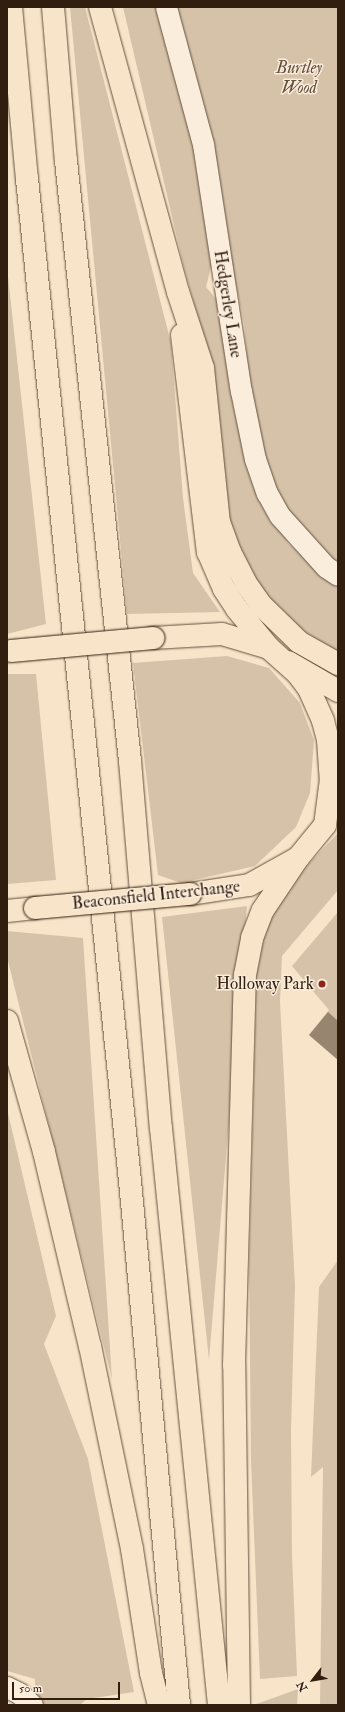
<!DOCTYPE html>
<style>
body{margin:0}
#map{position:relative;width:345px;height:1712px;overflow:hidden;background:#f8e4c9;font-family:"IM FELL Double Pica",serif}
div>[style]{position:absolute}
.green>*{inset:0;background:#d6c2a9}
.building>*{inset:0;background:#988570}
.roads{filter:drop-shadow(0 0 1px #63503e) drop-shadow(0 0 1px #63503e)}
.minor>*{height:21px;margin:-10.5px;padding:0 10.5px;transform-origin:10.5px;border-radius:10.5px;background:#faeddc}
.major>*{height:22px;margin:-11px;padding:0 11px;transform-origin:11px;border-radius:11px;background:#f8e4c9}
.highway>*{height:22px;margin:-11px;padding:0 11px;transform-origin:11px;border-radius:11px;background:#f8e4c9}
.bridges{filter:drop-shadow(0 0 1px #311e0f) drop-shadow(0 0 1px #311e0f)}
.highway-bridge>*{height:22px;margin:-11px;padding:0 11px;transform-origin:11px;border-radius:11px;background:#f8e4c9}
.dots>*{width:11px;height:11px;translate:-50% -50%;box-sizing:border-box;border:2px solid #faeddc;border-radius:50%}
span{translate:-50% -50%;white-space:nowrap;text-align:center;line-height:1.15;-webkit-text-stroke:3px #faeddc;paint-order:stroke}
.park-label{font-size:17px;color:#634f3d;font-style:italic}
.street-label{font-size:17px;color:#311e0f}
.poi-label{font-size:17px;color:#311e0f}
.right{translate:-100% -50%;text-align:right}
.frame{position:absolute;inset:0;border:8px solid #311e0f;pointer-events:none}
.north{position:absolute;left:293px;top:1660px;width:40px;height:40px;-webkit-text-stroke:3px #faeddc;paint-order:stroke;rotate:239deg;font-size:11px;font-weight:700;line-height:16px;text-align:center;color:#311e0f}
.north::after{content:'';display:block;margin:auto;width:14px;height:18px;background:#311e0f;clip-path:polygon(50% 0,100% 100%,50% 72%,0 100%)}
.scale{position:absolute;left:12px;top:1682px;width:108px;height:18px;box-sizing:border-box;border:2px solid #311e0f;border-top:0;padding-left:5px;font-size:12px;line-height:14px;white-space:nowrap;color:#311e0f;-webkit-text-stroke:3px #faeddc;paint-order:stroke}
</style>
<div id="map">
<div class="green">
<i style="clip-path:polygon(70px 7px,85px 7px,171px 343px,183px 498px,193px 573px,220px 612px,127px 614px)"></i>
<i style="clip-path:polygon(123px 7px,158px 7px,191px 133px,213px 259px,206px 287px,217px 300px,234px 409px,252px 482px,289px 544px,338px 586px,338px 651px,306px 635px,281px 613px,249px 576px,230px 525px,202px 332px,184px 268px)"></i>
<i style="clip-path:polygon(177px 7px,338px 7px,338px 565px,306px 541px,275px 489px,260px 445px,251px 400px,244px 324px,187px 42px)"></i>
<i style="clip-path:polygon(7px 267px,46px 624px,7px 634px)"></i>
<i style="clip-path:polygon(227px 656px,269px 668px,300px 703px,314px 740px,310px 793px,296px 827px,255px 866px,181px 883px,158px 875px,133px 663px)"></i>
<i style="clip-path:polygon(7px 674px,36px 674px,56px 880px,7px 884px)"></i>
<i style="clip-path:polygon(338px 833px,338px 890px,282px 956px,280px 1002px,295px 1286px,291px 1430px,292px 1556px,297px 1676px,260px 1679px,251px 1461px,249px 1261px,257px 957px,269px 912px,299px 874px)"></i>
<i style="clip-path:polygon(247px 906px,209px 1360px,162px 917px)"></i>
<i style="clip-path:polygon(338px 912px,338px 1060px,309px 1035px,329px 1010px,292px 966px)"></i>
<i style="clip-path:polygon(7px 931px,83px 938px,112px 1379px,7px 957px)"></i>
<i style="clip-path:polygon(7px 1109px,56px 1316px,44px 1344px,88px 1459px,134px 1692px,87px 1699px,80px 1705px,42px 1705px,35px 1696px,35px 1679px,7px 1671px)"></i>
<i style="clip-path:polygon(338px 1260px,338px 1705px,320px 1705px,323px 1467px,311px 1477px,319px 1287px)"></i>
<i style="clip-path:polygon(298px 1689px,297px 1705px,252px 1705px,262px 1702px)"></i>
</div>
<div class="building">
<i style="clip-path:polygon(328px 1012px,338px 1021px,338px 1060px,309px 1035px)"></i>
</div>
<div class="roads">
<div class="minor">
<i style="left:166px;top:7px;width:142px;rotate:74.9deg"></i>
<i style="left:203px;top:144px;width:250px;rotate:81.3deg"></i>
<i style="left:241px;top:391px;width:69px;rotate:78.4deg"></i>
<i style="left:255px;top:459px;width:36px;rotate:71deg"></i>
<i style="left:267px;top:493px;width:26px;rotate:61deg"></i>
<i style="left:280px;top:516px;width:69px;rotate:48deg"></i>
<i style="left:326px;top:567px;width:14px;rotate:34deg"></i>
<i style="left:7px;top:1687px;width:13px;rotate:27deg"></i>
<i style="left:19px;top:1693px;width:18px;rotate:43deg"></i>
</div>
<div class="major">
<i style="left:288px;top:662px;width:58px;rotate:30.1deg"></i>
</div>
<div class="highway">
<i style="left:11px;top:7px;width:173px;rotate:84.7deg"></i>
<i style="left:27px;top:179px;width:1007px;rotate:84.13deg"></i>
<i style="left:130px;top:1181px;width:526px;rotate:84.66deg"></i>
<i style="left:53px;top:7px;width:155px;rotate:85.2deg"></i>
<i style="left:66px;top:161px;width:603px;rotate:83.91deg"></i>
<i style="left:130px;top:761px;width:368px;rotate:85.2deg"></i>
<i style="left:161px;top:1128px;width:580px;rotate:84.26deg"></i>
<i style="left:100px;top:7px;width:295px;rotate:74.7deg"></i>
<i style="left:178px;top:292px;width:80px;rotate:71.8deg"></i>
<i style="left:203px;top:368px;width:155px;rotate:84.1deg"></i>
<i style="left:219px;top:522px;width:32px;rotate:70deg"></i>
<i style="left:230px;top:552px;width:34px;rotate:63deg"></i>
<i style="left:245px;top:582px;width:28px;rotate:55deg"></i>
<i style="left:261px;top:605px;width:53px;rotate:44.2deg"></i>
<i style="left:299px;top:642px;width:45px;rotate:29.4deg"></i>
<i style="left:182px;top:335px;width:219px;rotate:83.2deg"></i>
<i style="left:208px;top:552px;width:40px;rotate:66.6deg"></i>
<i style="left:224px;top:589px;width:24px;rotate:57deg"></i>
<i style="left:237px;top:609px;width:50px;rotate:50.6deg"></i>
<i style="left:153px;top:638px;width:69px;rotate:-3.3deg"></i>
<i style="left:222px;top:634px;width:49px;rotate:16.6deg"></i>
<i style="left:269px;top:648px;width:38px;rotate:42deg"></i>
<i style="left:297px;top:673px;width:20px;rotate:53deg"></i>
<i style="left:309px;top:689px;width:35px;rotate:66deg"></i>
<i style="left:323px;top:721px;width:20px;rotate:75deg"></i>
<i style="left:328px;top:740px;width:39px;rotate:86deg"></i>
<i style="left:331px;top:779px;width:46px;rotate:97.4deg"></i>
<i style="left:325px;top:825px;width:43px;rotate:129.3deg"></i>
<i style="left:298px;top:858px;width:56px;rotate:151.1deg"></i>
<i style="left:249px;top:885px;width:60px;rotate:171.3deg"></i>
<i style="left:7px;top:911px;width:28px;rotate:-6deg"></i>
<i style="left:7px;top:1021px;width:136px;rotate:74.2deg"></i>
<i style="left:44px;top:1152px;width:199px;rotate:76.7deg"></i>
<i style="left:90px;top:1346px;width:207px;rotate:78.3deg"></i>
<i style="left:132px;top:1549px;width:125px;rotate:81.3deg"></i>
<i style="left:151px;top:1673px;width:33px;rotate:76deg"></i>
<i style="left:239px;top:1705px;width:340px;rotate:-90.8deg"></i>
<i style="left:234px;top:1365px;width:390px;rotate:-88.4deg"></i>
<i style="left:245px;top:975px;width:38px;rotate:-79deg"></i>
<i style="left:252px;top:938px;width:30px;rotate:-69deg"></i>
<i style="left:263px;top:910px;width:63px;rotate:-56.1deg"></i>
</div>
</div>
<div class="bridges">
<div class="highway-bridge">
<i style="left:11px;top:651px;width:143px;rotate:-5.2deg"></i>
<i style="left:35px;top:908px;width:156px;rotate:-5.2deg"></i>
</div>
</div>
<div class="dots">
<i style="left:322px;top:984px;background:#8f2418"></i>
</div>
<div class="park-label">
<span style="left:299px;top:78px">Burtley<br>Wood</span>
</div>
<div class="street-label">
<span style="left:228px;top:304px;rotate:81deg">Hedgerley Lane</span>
<span style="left:156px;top:895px;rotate:-6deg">Beaconsfield Interchange</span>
</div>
<div class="poi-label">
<span class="right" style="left:314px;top:984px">Holloway Park</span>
</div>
<div class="frame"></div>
<div class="north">N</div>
<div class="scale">50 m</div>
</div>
